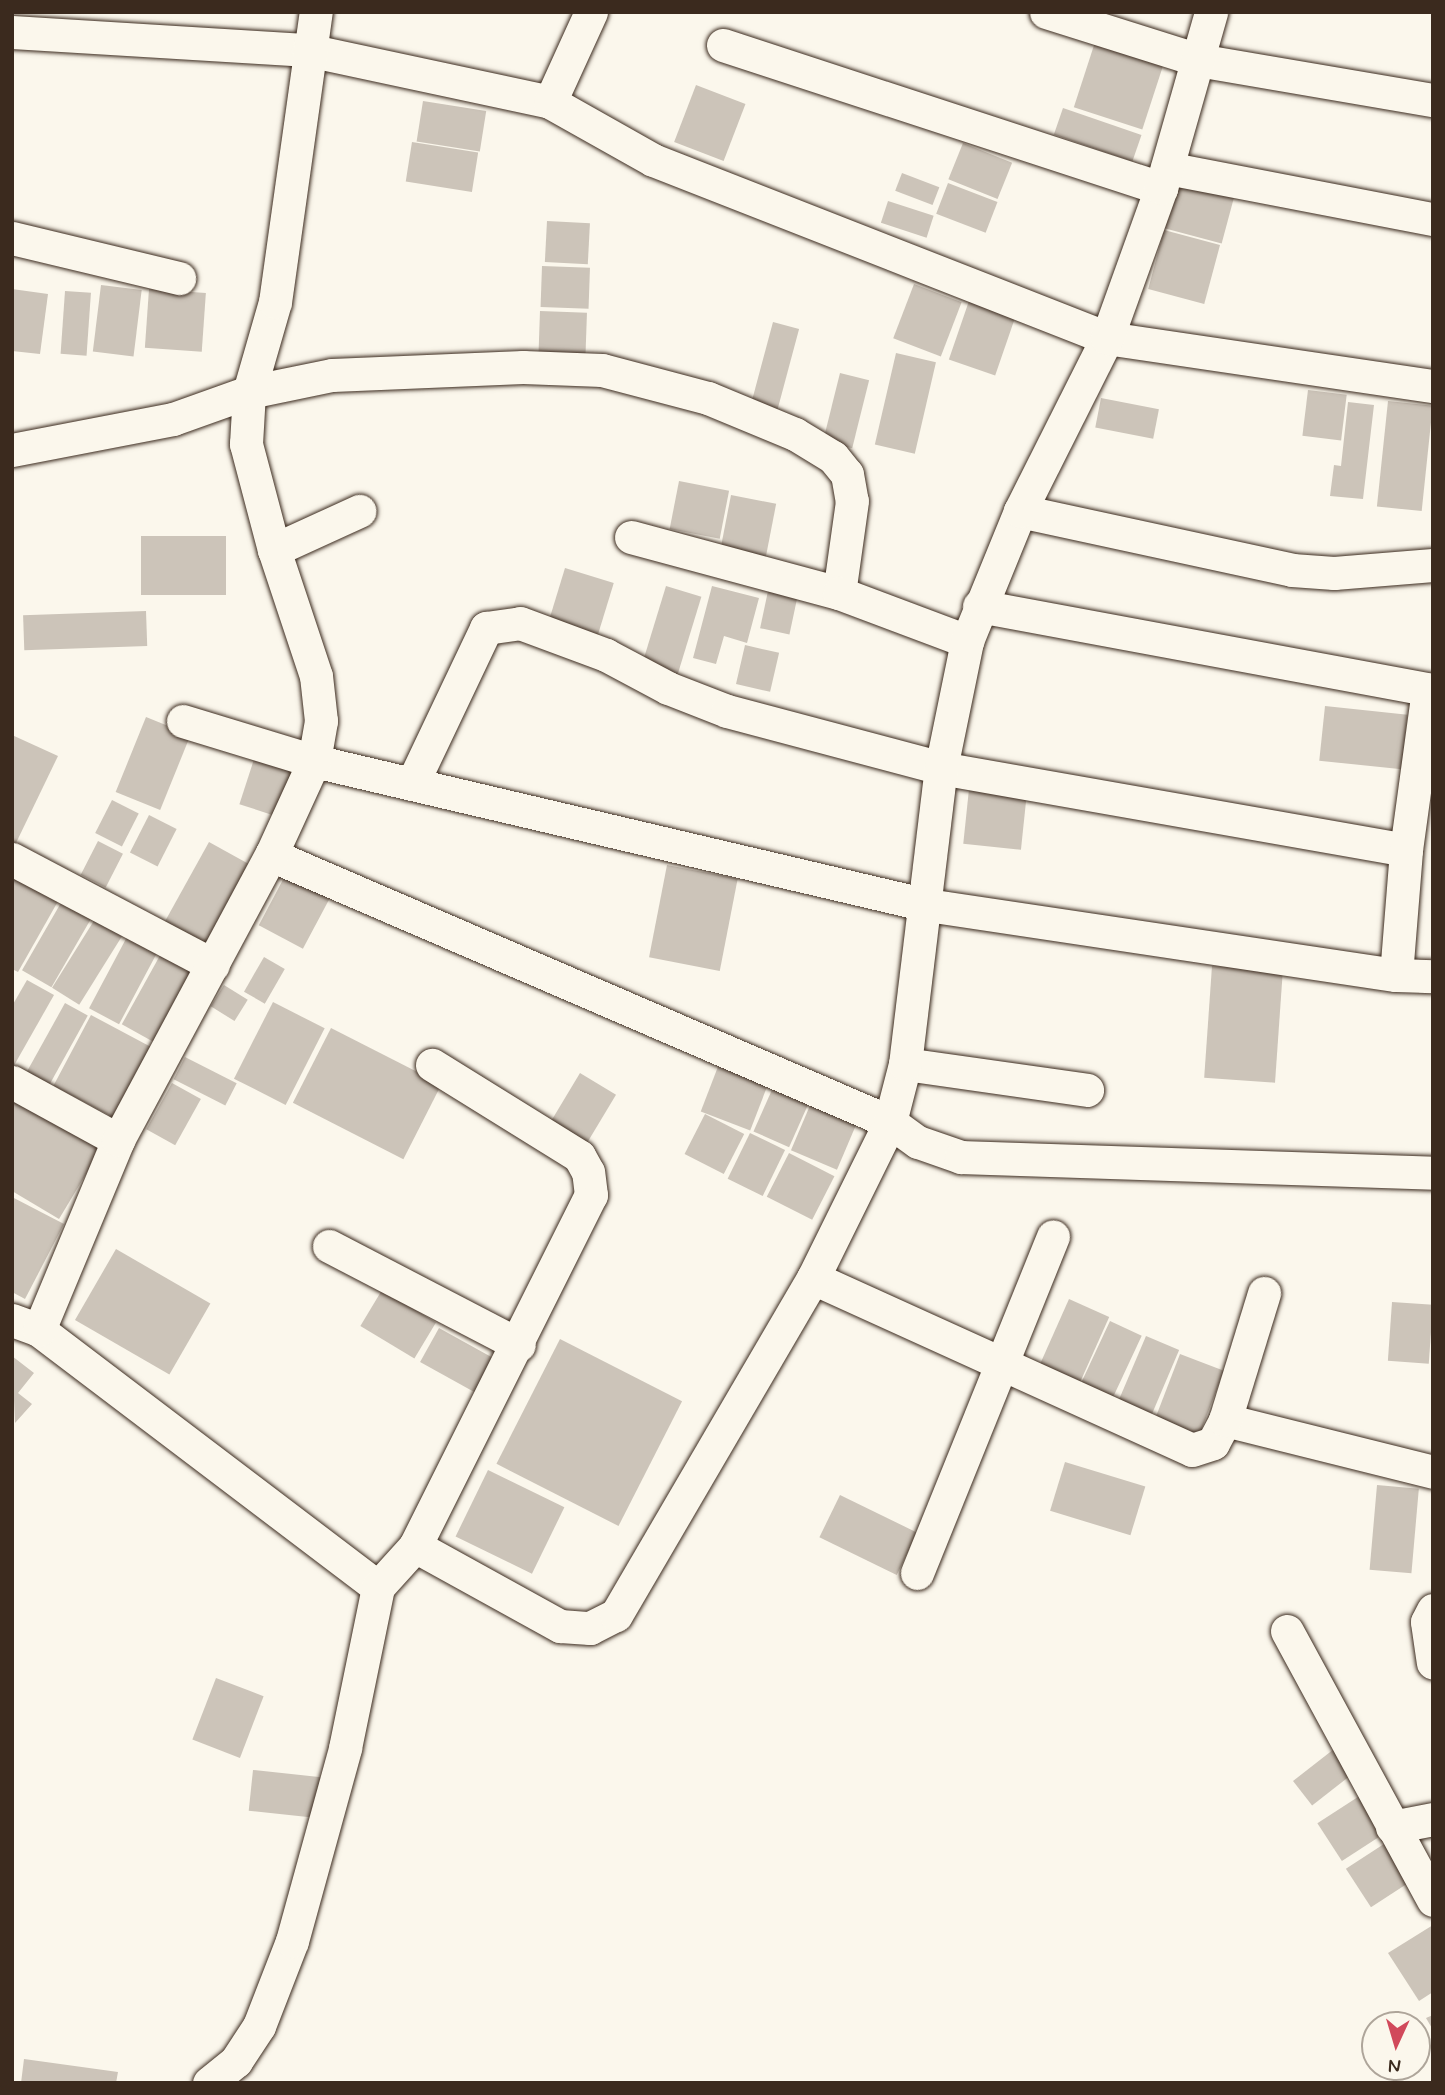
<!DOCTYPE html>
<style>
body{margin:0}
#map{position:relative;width:1445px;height:2095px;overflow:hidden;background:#fbf7ec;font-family:Mynerve,sans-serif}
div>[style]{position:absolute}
.building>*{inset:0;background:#ccc4b9;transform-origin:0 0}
.roads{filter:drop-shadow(0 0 2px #3b2a1e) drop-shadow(0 0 2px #3b2a1e)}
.minor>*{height:33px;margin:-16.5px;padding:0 16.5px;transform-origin:16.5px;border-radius:16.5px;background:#fbf7ec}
span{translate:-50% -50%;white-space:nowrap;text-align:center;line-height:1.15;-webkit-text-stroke:5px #fbf7ec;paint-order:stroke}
.frame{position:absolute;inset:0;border:14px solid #3b2a1e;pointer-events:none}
.north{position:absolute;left:1361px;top:2011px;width:70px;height:70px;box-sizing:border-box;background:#fbf7ec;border:2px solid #aea59a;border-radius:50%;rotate:184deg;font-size:19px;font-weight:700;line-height:28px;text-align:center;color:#3b2a1e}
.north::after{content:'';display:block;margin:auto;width:24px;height:32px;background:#d1495b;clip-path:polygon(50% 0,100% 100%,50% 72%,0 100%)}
</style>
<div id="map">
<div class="building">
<i style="left:1097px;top:36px;width:72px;height:75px;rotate:18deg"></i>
<i style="left:696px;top:85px;width:53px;height:61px;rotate:21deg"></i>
<i style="left:423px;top:101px;width:64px;height:41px;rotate:9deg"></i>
<i style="left:1063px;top:108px;width:83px;height:28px;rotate:19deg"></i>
<i style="left:412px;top:142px;width:67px;height:40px;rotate:9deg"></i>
<i style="left:963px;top:143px;width:53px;height:39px;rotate:22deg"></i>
<i style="left:902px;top:173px;width:40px;height:19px;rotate:21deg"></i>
<i style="left:1174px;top:178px;width:63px;height:51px;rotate:15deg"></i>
<i style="left:948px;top:183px;width:53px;height:33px;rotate:21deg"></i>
<i style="left:888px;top:201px;width:48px;height:23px;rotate:18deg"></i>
<i style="left:547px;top:221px;width:43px;height:41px;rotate:3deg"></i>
<i style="left:1164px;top:230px;width:58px;height:61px;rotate:15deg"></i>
<i style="left:542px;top:266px;width:48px;height:41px;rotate:2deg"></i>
<i style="left:914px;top:284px;width:51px;height:58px;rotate:21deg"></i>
<i style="left:101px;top:285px;width:41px;height:67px;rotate:7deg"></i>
<i style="clip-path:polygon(12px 289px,48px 294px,40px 354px,12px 351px)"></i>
<i style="left:149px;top:289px;width:57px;height:59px;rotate:4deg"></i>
<i style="left:65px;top:291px;width:26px;height:63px;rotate:4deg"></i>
<i style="left:970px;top:298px;width:49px;height:65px;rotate:19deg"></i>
<i style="left:540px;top:311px;width:47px;height:42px;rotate:2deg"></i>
<i style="left:773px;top:322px;width:27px;height:84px;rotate:15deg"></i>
<i style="left:896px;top:353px;width:41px;height:94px;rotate:13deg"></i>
<i style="left:840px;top:373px;width:30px;height:70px;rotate:14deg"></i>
<i style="left:1308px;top:390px;width:39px;height:46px;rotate:7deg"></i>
<i style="left:1101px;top:398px;width:59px;height:30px;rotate:11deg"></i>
<i style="left:1388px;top:401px;width:45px;height:106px;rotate:6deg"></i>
<i style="clip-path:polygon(1348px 402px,1374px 405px,1363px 499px,1330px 496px,1334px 465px,1341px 466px)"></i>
<i style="left:679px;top:481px;width:51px;height:49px;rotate:11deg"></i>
<i style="left:731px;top:495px;width:46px;height:60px;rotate:11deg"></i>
<i style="left:141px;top:536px;width:85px;height:59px"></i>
<i style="left:565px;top:568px;width:51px;height:59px;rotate:17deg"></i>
<i style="left:666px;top:586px;width:37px;height:81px;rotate:17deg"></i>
<i style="clip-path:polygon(712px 586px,759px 598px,747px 643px,724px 636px,716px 664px,693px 658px)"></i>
<i style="left:768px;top:591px;width:30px;height:38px;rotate:12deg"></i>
<i style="left:146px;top:611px;width:35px;height:123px;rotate:88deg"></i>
<i style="left:745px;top:645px;width:35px;height:40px;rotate:13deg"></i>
<i style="left:1325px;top:706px;width:83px;height:55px;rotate:6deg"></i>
<i style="left:146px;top:717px;width:48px;height:81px;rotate:22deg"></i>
<i style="clip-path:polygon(12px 735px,58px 756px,16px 843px,12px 841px)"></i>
<i style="left:257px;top:750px;width:41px;height:57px;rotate:18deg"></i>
<i style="left:969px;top:789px;width:58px;height:55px;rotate:6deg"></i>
<i style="left:112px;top:800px;width:30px;height:37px;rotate:27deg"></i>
<i style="left:149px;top:815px;width:31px;height:42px;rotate:27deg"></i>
<i style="left:98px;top:841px;width:28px;height:38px;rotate:27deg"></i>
<i style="left:209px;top:842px;width:46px;height:93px;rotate:29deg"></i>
<i style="left:667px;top:865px;width:72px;height:94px;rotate:11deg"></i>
<i style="clip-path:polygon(12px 869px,61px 896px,18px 972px,12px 969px)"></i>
<i style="left:286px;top:874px;width:50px;height:58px;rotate:28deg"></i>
<i style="left:62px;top:901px;width:34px;height:80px;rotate:30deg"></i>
<i style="left:95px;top:919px;width:32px;height:81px;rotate:32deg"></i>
<i style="left:128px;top:935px;width:34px;height:83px;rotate:28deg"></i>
<i style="left:163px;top:950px;width:39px;height:85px;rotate:29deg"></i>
<i style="left:264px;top:957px;width:24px;height:40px;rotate:30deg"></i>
<i style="left:1212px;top:966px;width:71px;height:112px;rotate:4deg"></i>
<i style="clip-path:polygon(27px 980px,54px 995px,12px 1069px,12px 1006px)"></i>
<i style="left:224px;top:985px;width:28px;height:25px;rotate:32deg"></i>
<i style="left:273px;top:1002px;width:58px;height:86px;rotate:27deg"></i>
<i style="left:65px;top:1003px;width:26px;height:81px;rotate:29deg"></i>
<i style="left:91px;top:1015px;width:68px;height:80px;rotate:28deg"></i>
<i style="left:331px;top:1028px;width:124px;height:84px;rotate:27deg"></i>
<i style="left:185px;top:1057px;width:58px;height:25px;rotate:27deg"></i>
<i style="left:719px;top:1064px;width:53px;height:51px;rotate:21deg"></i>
<i style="left:580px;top:1073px;width:42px;height:56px;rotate:31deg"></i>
<i style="left:172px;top:1083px;width:33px;height:53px;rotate:29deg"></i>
<i style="left:775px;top:1083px;width:39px;height:53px;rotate:24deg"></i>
<i style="clip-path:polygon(12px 1096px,101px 1149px,59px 1219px,12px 1191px)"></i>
<i style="left:814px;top:1096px;width:50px;height:59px;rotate:23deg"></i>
<i style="left:705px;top:1114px;width:44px;height:45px;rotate:27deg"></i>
<i style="left:750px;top:1133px;width:39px;height:51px;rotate:26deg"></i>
<i style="left:789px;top:1153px;width:51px;height:49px;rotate:27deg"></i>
<i style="clip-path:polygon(12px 1197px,64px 1224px,25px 1299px,12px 1292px)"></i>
<i style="left:116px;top:1249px;width:109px;height:82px;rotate:30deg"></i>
<i style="left:382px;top:1290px;width:63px;height:42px;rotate:31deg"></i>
<i style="left:1069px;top:1299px;width:44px;height:79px;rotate:24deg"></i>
<i style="left:1392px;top:1302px;width:41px;height:59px;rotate:4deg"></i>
<i style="left:1110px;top:1321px;width:35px;height:77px;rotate:25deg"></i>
<i style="left:439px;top:1328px;width:65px;height:39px;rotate:29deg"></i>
<i style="left:1146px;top:1336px;width:36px;height:78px;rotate:23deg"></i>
<i style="left:560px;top:1339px;width:137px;height:140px;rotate:27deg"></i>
<i style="left:1180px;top:1354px;width:47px;height:71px;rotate:21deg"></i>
<i style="clip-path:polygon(12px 1356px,34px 1373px,18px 1393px,32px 1404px,15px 1423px)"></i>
<i style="left:1065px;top:1462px;width:84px;height:51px;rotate:17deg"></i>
<i style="left:488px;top:1470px;width:85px;height:74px;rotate:26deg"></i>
<i style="left:1377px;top:1485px;width:42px;height:85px;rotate:5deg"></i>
<i style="left:840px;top:1495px;width:86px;height:47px;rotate:26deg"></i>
<i style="left:216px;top:1678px;width:51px;height:66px;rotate:21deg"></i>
<i style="left:1334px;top:1749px;width:31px;height:52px;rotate:52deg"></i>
<i style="left:253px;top:1770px;width:71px;height:41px;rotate:6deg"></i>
<i style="left:1361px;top:1795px;width:45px;height:52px;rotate:57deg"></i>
<i style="left:1387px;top:1842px;width:46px;height:49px;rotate:57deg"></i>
<i style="clip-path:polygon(1433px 1925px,1433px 1992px,1419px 2001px,1388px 1953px)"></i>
<i style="clip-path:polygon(1433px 2015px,1433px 2030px,1426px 2018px)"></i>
<i style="clip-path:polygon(24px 2059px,118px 2072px,116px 2083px,21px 2083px)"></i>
</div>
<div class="roads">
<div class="minor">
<i style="left:1046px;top:12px;width:159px;rotate:17.5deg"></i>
<i style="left:1198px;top:60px;width:238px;rotate:9.7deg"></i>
<i style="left:12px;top:32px;width:297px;rotate:3.5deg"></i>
<i style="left:308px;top:50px;width:248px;rotate:12.1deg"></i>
<i style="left:550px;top:102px;width:118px;rotate:29.4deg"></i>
<i style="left:653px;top:160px;width:488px;rotate:21.4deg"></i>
<i style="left:1107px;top:338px;width:330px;rotate:8.4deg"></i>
<i style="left:723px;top:45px;width:461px;rotate:18.1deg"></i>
<i style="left:550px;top:102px;width:99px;rotate:-65.5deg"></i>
<i style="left:1167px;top:168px;width:271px;rotate:10.9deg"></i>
<i style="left:12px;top:238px;width:172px;rotate:13.5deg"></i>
<i style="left:12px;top:450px;width:164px;rotate:-10.9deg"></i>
<i style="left:173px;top:419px;width:81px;rotate:-19.6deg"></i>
<i style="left:249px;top:392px;width:85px;rotate:-11.6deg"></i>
<i style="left:332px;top:375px;width:191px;rotate:-2.4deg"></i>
<i style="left:523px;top:367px;width:79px;rotate:2.2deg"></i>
<i style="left:602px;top:370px;width:110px;rotate:14.8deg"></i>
<i style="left:708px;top:398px;width:94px;rotate:22.5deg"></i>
<i style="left:795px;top:434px;width:44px;rotate:31.2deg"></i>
<i style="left:833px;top:457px;width:22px;rotate:51deg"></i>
<i style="left:847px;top:474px;width:27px;rotate:80deg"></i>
<i style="left:852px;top:501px;width:93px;rotate:98deg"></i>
<i style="left:1020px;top:511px;width:278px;rotate:12.2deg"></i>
<i style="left:1292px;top:570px;width:42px;rotate:4.1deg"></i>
<i style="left:1334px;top:573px;width:99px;rotate:-4.6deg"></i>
<i style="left:631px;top:537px;width:215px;rotate:15.1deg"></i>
<i style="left:839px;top:593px;width:137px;rotate:20.6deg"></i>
<i style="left:274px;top:550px;width:94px;rotate:-24.6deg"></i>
<i style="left:979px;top:606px;width:462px;rotate:10.5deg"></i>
<i style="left:183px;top:721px;width:137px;rotate:17deg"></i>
<i style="left:314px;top:761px;width:630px;rotate:13.22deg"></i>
<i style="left:927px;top:905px;width:474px;rotate:8.5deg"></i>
<i style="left:1396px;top:975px;width:37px;rotate:2deg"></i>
<i style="left:412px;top:784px;width:173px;rotate:-64.6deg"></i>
<i style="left:486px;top:628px;width:34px;rotate:-8deg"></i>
<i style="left:520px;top:623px;width:92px;rotate:20.4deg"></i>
<i style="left:606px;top:655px;width:70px;rotate:28deg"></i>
<i style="left:668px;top:688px;width:63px;rotate:21.3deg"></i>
<i style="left:727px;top:711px;width:221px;rotate:14.9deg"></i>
<i style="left:941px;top:768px;width:472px;rotate:10deg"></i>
<i style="left:271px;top:855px;width:674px;rotate:23.33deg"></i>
<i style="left:890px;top:1122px;width:34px;rotate:36deg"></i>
<i style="left:918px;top:1142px;width:46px;rotate:19.2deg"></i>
<i style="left:961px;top:1157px;width:472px;rotate:1.9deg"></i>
<i style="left:12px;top:859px;width:227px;rotate:27.8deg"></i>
<i style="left:1396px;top:975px;width:125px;rotate:-85.4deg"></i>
<i style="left:1406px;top:850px;width:162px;rotate:-82.2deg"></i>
<i style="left:905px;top:1064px;width:184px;rotate:8.1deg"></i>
<i style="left:12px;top:1082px;width:121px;rotate:28.7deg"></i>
<i style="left:329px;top:1246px;width:214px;rotate:27.5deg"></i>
<i style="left:813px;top:1278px;width:416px;rotate:24.4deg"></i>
<i style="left:1192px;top:1450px;width:22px;rotate:-18deg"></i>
<i style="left:1213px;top:1443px;width:26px;rotate:-62deg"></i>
<i style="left:1225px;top:1420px;width:214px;rotate:14deg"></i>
<i style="left:12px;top:1320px;width:29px;rotate:20deg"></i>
<i style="left:39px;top:1330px;width:425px;rotate:37.2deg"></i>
<i style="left:39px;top:1330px;width:206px;rotate:-67.4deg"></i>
<i style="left:118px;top:1140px;width:323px;rotate:-61.8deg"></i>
<i style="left:271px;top:855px;width:103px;rotate:-65.4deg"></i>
<i style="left:314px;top:761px;width:41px;rotate:-80.1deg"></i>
<i style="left:321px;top:721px;width:45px;rotate:-96.3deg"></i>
<i style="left:316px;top:676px;width:133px;rotate:-108.4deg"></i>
<i style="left:274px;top:550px;width:110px;rotate:-104.8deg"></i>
<i style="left:246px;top:444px;width:52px;rotate:-86.7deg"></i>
<i style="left:249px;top:392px;width:94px;rotate:-73.9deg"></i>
<i style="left:275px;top:302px;width:293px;rotate:-82deg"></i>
<i style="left:1225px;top:1420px;width:133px;rotate:-72.9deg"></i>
<i style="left:415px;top:1546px;width:166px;rotate:28.9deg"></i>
<i style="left:560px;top:1626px;width:30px;rotate:4deg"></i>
<i style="left:590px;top:1628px;width:29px;rotate:-27deg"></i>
<i style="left:616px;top:1615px;width:390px;rotate:-59.7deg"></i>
<i style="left:813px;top:1278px;width:174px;rotate:-63.7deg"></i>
<i style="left:890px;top:1122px;width:60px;rotate:-75.5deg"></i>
<i style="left:905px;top:1064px;width:298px;rotate:-83.1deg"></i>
<i style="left:941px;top:768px;width:130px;rotate:-78.4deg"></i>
<i style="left:967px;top:641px;width:140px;rotate:-67.8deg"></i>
<i style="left:1020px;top:511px;width:194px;rotate:-63.3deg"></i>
<i style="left:1107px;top:338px;width:159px;rotate:-70.2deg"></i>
<i style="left:1161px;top:188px;width:183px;rotate:-74.1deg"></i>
<i style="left:917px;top:1573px;width:363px;rotate:-68deg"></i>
<i style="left:1433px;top:1610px;width:13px;rotate:117deg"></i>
<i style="left:1427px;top:1622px;width:41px;rotate:81.7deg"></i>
<i style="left:1287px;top:1631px;width:306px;rotate:61.5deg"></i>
<i style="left:1392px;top:1827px;width:42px;rotate:-11deg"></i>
<i style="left:209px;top:2083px;width:35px;rotate:-39deg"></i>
<i style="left:236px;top:2061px;width:42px;rotate:-56.7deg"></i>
<i style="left:259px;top:2026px;width:91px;rotate:-68.8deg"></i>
<i style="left:292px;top:1941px;width:200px;rotate:-74.6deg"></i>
<i style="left:345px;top:1748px;width:164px;rotate:-78.4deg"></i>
<i style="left:378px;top:1587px;width:55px;rotate:-47.9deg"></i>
<i style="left:415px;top:1546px;width:393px;rotate:-63.4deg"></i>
<i style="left:591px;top:1195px;width:23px;rotate:-97deg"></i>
<i style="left:588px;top:1172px;width:18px;rotate:-119deg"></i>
<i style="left:579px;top:1156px;width:173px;rotate:-148.2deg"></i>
</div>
</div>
<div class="frame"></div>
<div class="north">N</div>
</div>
